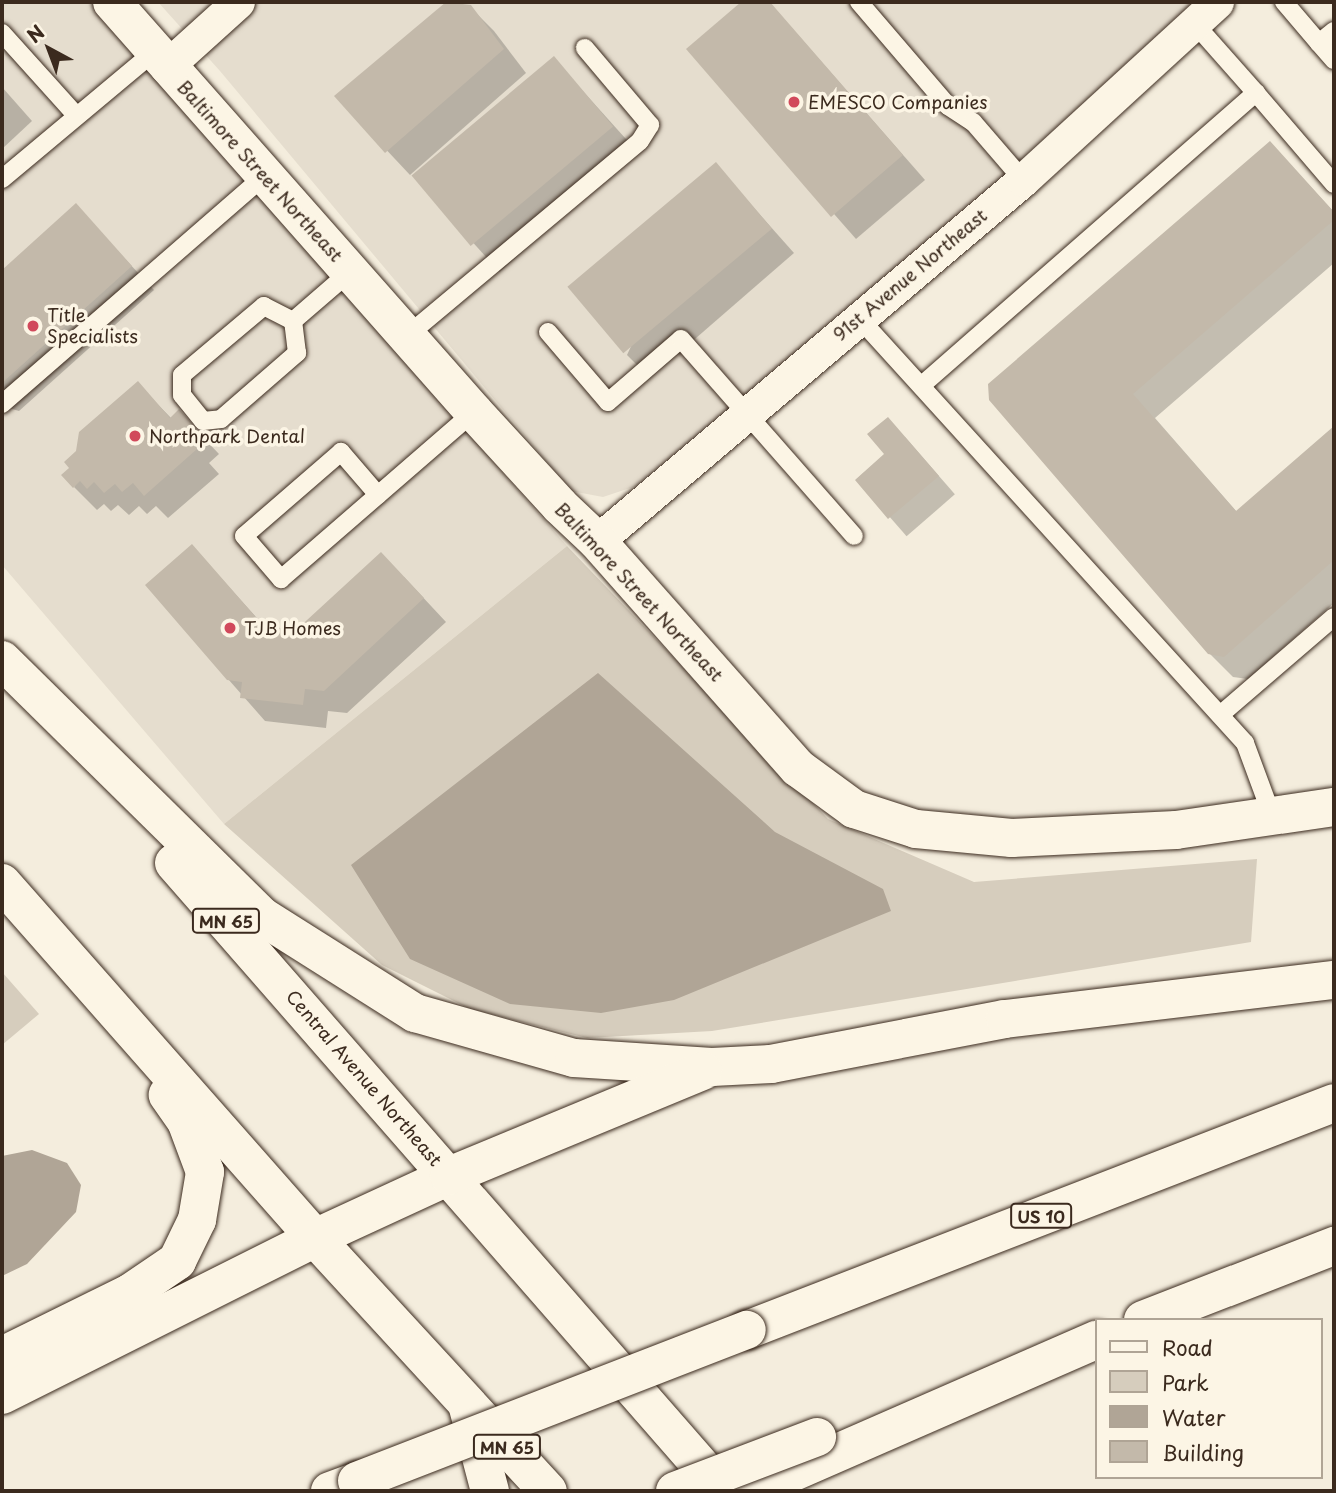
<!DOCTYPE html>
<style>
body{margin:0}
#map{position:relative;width:1336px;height:1493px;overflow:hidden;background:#f4eddd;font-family:"Playpen Sans",sans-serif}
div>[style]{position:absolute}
.built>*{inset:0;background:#e5ddce}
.green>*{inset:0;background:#d6cdbd}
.water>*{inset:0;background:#b0a596}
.shadow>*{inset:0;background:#0003;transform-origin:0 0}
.building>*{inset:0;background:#c3b9aa;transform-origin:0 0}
.roads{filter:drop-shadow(0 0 2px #3b2a1e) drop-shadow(0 0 2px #3b2a1e)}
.lane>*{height:18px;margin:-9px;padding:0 9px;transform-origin:9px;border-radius:9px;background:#fcf5e5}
.street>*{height:33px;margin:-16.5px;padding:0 16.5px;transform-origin:16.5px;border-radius:16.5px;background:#fcf5e5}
.secondary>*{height:38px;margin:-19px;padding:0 19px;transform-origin:19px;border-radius:19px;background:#fcf5e5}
.highway>*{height:38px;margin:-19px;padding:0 19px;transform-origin:19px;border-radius:19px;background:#fcf5e5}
.bridges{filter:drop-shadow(0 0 2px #3b2a1e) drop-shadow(0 0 2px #3b2a1e)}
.highway-bridge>*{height:38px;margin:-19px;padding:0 19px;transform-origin:19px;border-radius:19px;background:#fcf5e5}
.dots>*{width:19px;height:19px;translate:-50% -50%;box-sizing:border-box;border:4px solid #fcf5e5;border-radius:50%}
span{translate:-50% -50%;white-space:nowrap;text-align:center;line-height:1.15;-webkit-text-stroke:7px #fcf5e5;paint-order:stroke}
.shield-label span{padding:2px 5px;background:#fcf5e5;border:2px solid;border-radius:5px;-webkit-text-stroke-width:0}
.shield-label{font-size:16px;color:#3b2a1e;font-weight:700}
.poi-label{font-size:18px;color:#3b2a1e}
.left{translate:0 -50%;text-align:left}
.street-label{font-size:18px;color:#3b2a1e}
.frame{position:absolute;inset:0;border:4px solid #3b2a1e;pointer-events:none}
.legend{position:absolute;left:1095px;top:1318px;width:228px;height:161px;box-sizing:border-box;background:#fcf5e5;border:2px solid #afa495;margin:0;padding:9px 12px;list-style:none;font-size:21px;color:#3b2a1e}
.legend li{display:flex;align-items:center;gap:14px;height:35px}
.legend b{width:35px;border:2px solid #afa495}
.north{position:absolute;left:14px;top:14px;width:70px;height:70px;-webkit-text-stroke:5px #fcf5e5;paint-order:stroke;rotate:319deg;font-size:19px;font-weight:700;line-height:28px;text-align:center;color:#3b2a1e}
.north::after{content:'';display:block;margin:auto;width:24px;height:32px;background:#3b2a1e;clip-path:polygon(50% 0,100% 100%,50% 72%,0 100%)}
</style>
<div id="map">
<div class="built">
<i style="clip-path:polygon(2px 2px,100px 2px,231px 163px,567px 546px,224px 824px,2px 565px)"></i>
<i style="clip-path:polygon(158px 2px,1217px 2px,636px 486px,603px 497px,571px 491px,220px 71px)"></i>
</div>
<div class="green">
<i style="clip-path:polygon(567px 546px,828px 819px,974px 882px,1257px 859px,1251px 942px,712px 1031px,587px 1038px,470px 1009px,382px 965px,224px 824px)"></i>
<i style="clip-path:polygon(2px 972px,39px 1014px,2px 1045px)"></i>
</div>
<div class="water">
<i style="clip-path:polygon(598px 673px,775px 832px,883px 889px,891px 911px,674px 1000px,601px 1013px,510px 1004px,410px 959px,351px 865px)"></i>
<i style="clip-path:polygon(32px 1150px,67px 1163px,81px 1185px,76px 1212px,27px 1264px,2px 1276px,2px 1156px)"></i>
</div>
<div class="shadow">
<i style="clip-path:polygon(744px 2px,769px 2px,925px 180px,856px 239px,689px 49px)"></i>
<i style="clip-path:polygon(470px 7px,494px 31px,526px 73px,410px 175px,336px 96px)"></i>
<i style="left:554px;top:59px;width:122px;height:183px;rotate:48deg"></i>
<i style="clip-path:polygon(2px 87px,32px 121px,2px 149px)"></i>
<i style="clip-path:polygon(1270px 143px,1334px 212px,1334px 263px,1155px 418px,1237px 512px,1334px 428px,1334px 603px,1248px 679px,1233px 677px,1209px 653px,991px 399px)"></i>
<i style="clip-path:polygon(716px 165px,794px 253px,650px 378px,627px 355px)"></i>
<i style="clip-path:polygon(76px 206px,154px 290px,19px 411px,2px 406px,2px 272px)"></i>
<i style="clip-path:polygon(138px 384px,172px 419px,179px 412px,219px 454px,209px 463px,219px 474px,168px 518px,156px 506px,147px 514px,139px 506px,129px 515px,118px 505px,111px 511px,104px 504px,97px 510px,74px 487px)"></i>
<i style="left:905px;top:437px;width:76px;height:64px;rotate:49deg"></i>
<i style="clip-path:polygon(192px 546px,264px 626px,294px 634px,404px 577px,446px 622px,347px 713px,328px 711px,326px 728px,265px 721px,228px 679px)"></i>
</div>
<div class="building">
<i style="clip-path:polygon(446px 2px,471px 5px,504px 49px,385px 153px,334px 96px)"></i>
<i style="clip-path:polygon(741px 2px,770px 2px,903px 155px,831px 217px,686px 49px)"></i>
<i style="left:554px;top:56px;width:92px;height:186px;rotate:50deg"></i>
<i style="clip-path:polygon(1270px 141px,1334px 212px,1334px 220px,1133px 394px,1236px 511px,1334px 426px,1334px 560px,1224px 657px,1208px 654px,989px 400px,988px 384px)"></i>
<i style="left:716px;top:162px;width:87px;height:194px;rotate:50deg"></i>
<i style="clip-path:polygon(76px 203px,132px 266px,2px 383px,2px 270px)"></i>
<i style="clip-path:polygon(138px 381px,170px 418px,179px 409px,198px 430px,188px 439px,197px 449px,144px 496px,133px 483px,122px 492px,115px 484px,104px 493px,94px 482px,87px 489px,80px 481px,73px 488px,61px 475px,69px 468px,64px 462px,76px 451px,79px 432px)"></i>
<i style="clip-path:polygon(888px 417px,939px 476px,888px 519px,855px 480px,884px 454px,867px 434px)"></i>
<i style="clip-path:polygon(192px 544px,261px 623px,294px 632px,381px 552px,424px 598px,324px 691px,305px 689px,303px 705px,240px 698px,242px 682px,227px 680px,145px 585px)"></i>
</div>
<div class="roads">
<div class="lane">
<i style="left:859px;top:2px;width:137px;rotate:49.4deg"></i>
<i style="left:948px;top:106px;width:30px;rotate:33deg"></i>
<i style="left:973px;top:122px;width:77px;rotate:49.2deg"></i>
<i style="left:1284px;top:2px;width:54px;rotate:49.5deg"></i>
<i style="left:1319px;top:43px;width:19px;rotate:-39deg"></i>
<i style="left:2px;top:33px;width:109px;rotate:48deg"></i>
<i style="left:1319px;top:43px;width:23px;rotate:49deg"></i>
<i style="left:1256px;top:93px;width:120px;rotate:49.4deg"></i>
<i style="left:2px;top:179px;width:198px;rotate:-39.9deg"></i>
<i style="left:859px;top:318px;width:574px;rotate:47.75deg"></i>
<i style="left:1245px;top:743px;width:78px;rotate:69.7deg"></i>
<i style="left:293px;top:321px;width:33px;rotate:-153deg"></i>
<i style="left:264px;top:306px;width:107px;rotate:139.9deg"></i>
<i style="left:182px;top:375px;width:20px;rotate:90deg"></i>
<i style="left:182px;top:395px;width:33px;rotate:51deg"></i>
<i style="left:203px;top:421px;width:18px;rotate:-6deg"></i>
<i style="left:221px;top:419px;width:101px;rotate:-41deg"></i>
<i style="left:297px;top:353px;width:32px;rotate:-97deg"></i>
<i style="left:293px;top:321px;width:77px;rotate:-40.8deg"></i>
<i style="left:548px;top:332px;width:92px;rotate:49.4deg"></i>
<i style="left:608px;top:402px;width:96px;rotate:-40.8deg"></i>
<i style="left:681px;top:339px;width:262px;rotate:48.7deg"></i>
<i style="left:408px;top:335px;width:302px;rotate:-39.9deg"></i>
<i style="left:640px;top:141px;width:19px;rotate:-58deg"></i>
<i style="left:650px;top:125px;width:101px;rotate:-130.2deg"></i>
<i style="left:922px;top:385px;width:444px;rotate:-41.2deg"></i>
<i style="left:1256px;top:93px;width:92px;rotate:-131.5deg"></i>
<i style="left:2px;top:404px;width:349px;rotate:-41deg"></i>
<i style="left:378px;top:495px;width:57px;rotate:-130.7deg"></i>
<i style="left:341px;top:452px;width:128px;rotate:139.1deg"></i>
<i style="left:244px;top:536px;width:57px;rotate:49.3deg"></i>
<i style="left:281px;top:579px;width:255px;rotate:-40.9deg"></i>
<i style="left:1220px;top:715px;width:150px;rotate:-40.7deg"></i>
</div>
<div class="street">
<i style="left:166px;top:67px;width:97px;rotate:-42.1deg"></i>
<i style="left:597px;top:541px;width:558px;rotate:-40.28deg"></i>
<i style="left:1023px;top:180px;width:263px;rotate:-42.5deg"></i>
</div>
<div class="secondary">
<i style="left:112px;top:2px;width:547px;rotate:48.56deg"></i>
<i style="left:474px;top:412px;width:127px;rotate:47.5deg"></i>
<i style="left:560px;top:506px;width:51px;rotate:43.4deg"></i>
<i style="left:597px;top:541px;width:303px;rotate:48.5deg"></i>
<i style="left:798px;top:768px;width:69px;rotate:36.2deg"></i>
<i style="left:854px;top:809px;width:65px;rotate:17.9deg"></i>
<i style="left:916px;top:829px;width:96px;rotate:5.4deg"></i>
<i style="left:1012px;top:838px;width:164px;rotate:-2.8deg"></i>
<i style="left:1176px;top:830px;width:160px;rotate:-8.3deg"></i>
</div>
<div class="highway">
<i style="left:2px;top:660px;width:366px;rotate:44.6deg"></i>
<i style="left:263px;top:917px;width:180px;rotate:32.3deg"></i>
<i style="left:415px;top:1013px;width:165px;rotate:15.8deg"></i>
<i style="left:574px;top:1058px;width:138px;rotate:3.7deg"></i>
<i style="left:712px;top:1067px;width:59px;rotate:-2.9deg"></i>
<i style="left:771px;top:1064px;width:238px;rotate:-10.9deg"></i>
<i style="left:1005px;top:1019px;width:331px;rotate:-6.8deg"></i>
<i style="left:174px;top:863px;width:834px;rotate:48.84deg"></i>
<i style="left:2px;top:883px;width:473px;rotate:48.6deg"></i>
<i style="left:315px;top:1238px;width:344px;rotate:47.4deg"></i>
<i style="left:1143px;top:1320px;width:205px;rotate:-21.2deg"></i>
<i style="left:747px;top:1330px;width:629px;rotate:-21.14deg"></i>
<i style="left:2px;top:1356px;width:143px;rotate:-26.2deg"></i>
<i style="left:130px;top:1293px;width:57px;rotate:-34.2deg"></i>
<i style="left:177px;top:1261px;width:46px;rotate:-64deg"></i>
<i style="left:197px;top:1220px;width:49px;rotate:-80.5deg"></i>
<i style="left:205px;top:1172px;width:54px;rotate:-110.4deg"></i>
<i style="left:186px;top:1121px;width:32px;rotate:-125deg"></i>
<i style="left:2px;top:1395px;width:350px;rotate:-26.6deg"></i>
<i style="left:315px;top:1238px;width:148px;rotate:-24.8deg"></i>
<i style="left:449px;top:1176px;width:275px;rotate:-22.5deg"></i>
<i style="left:468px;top:1408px;width:86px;rotate:75.2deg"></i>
<i style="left:330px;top:1491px;width:29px;rotate:-20deg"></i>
<i style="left:750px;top:1491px;width:378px;rotate:-23.6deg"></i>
</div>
</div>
<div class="bridges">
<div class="highway-bridge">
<i style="left:357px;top:1481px;width:418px;rotate:-21.2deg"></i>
<i style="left:675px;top:1491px;width:152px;rotate:-20.8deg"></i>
</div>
</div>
<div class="dots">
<i style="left:794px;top:102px;background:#d1495b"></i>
<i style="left:33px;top:326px;background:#d1495b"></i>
<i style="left:135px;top:436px;background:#d1495b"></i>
<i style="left:230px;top:628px;background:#d1495b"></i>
</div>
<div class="shield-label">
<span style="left:226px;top:921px">MN 65</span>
<span style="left:1041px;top:1216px">US 10</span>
<span style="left:507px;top:1447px">MN 65</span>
</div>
<div class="poi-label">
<span class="left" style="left:808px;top:102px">EMESCO Companies</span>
<span class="left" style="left:47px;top:326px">Title<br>Specialists</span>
<span class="left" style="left:149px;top:436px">Northpark Dental</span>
<span class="left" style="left:244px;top:628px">TJB Homes</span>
</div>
<div class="street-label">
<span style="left:260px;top:171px;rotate:48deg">Baltimore Street Northeast</span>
<span style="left:910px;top:275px;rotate:-40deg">91st Avenue Northeast</span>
<span style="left:639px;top:592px;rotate:47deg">Baltimore Street Northeast</span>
<span style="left:364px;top:1078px;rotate:49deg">Central Avenue Northeast</span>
</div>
<div class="frame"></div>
<ul class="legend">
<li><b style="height:9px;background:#fcf5e5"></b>Road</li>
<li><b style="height:19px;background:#d6cdbd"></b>Park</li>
<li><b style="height:19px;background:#b0a596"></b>Water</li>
<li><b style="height:19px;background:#c3b9aa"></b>Building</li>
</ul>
<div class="north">N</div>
</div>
